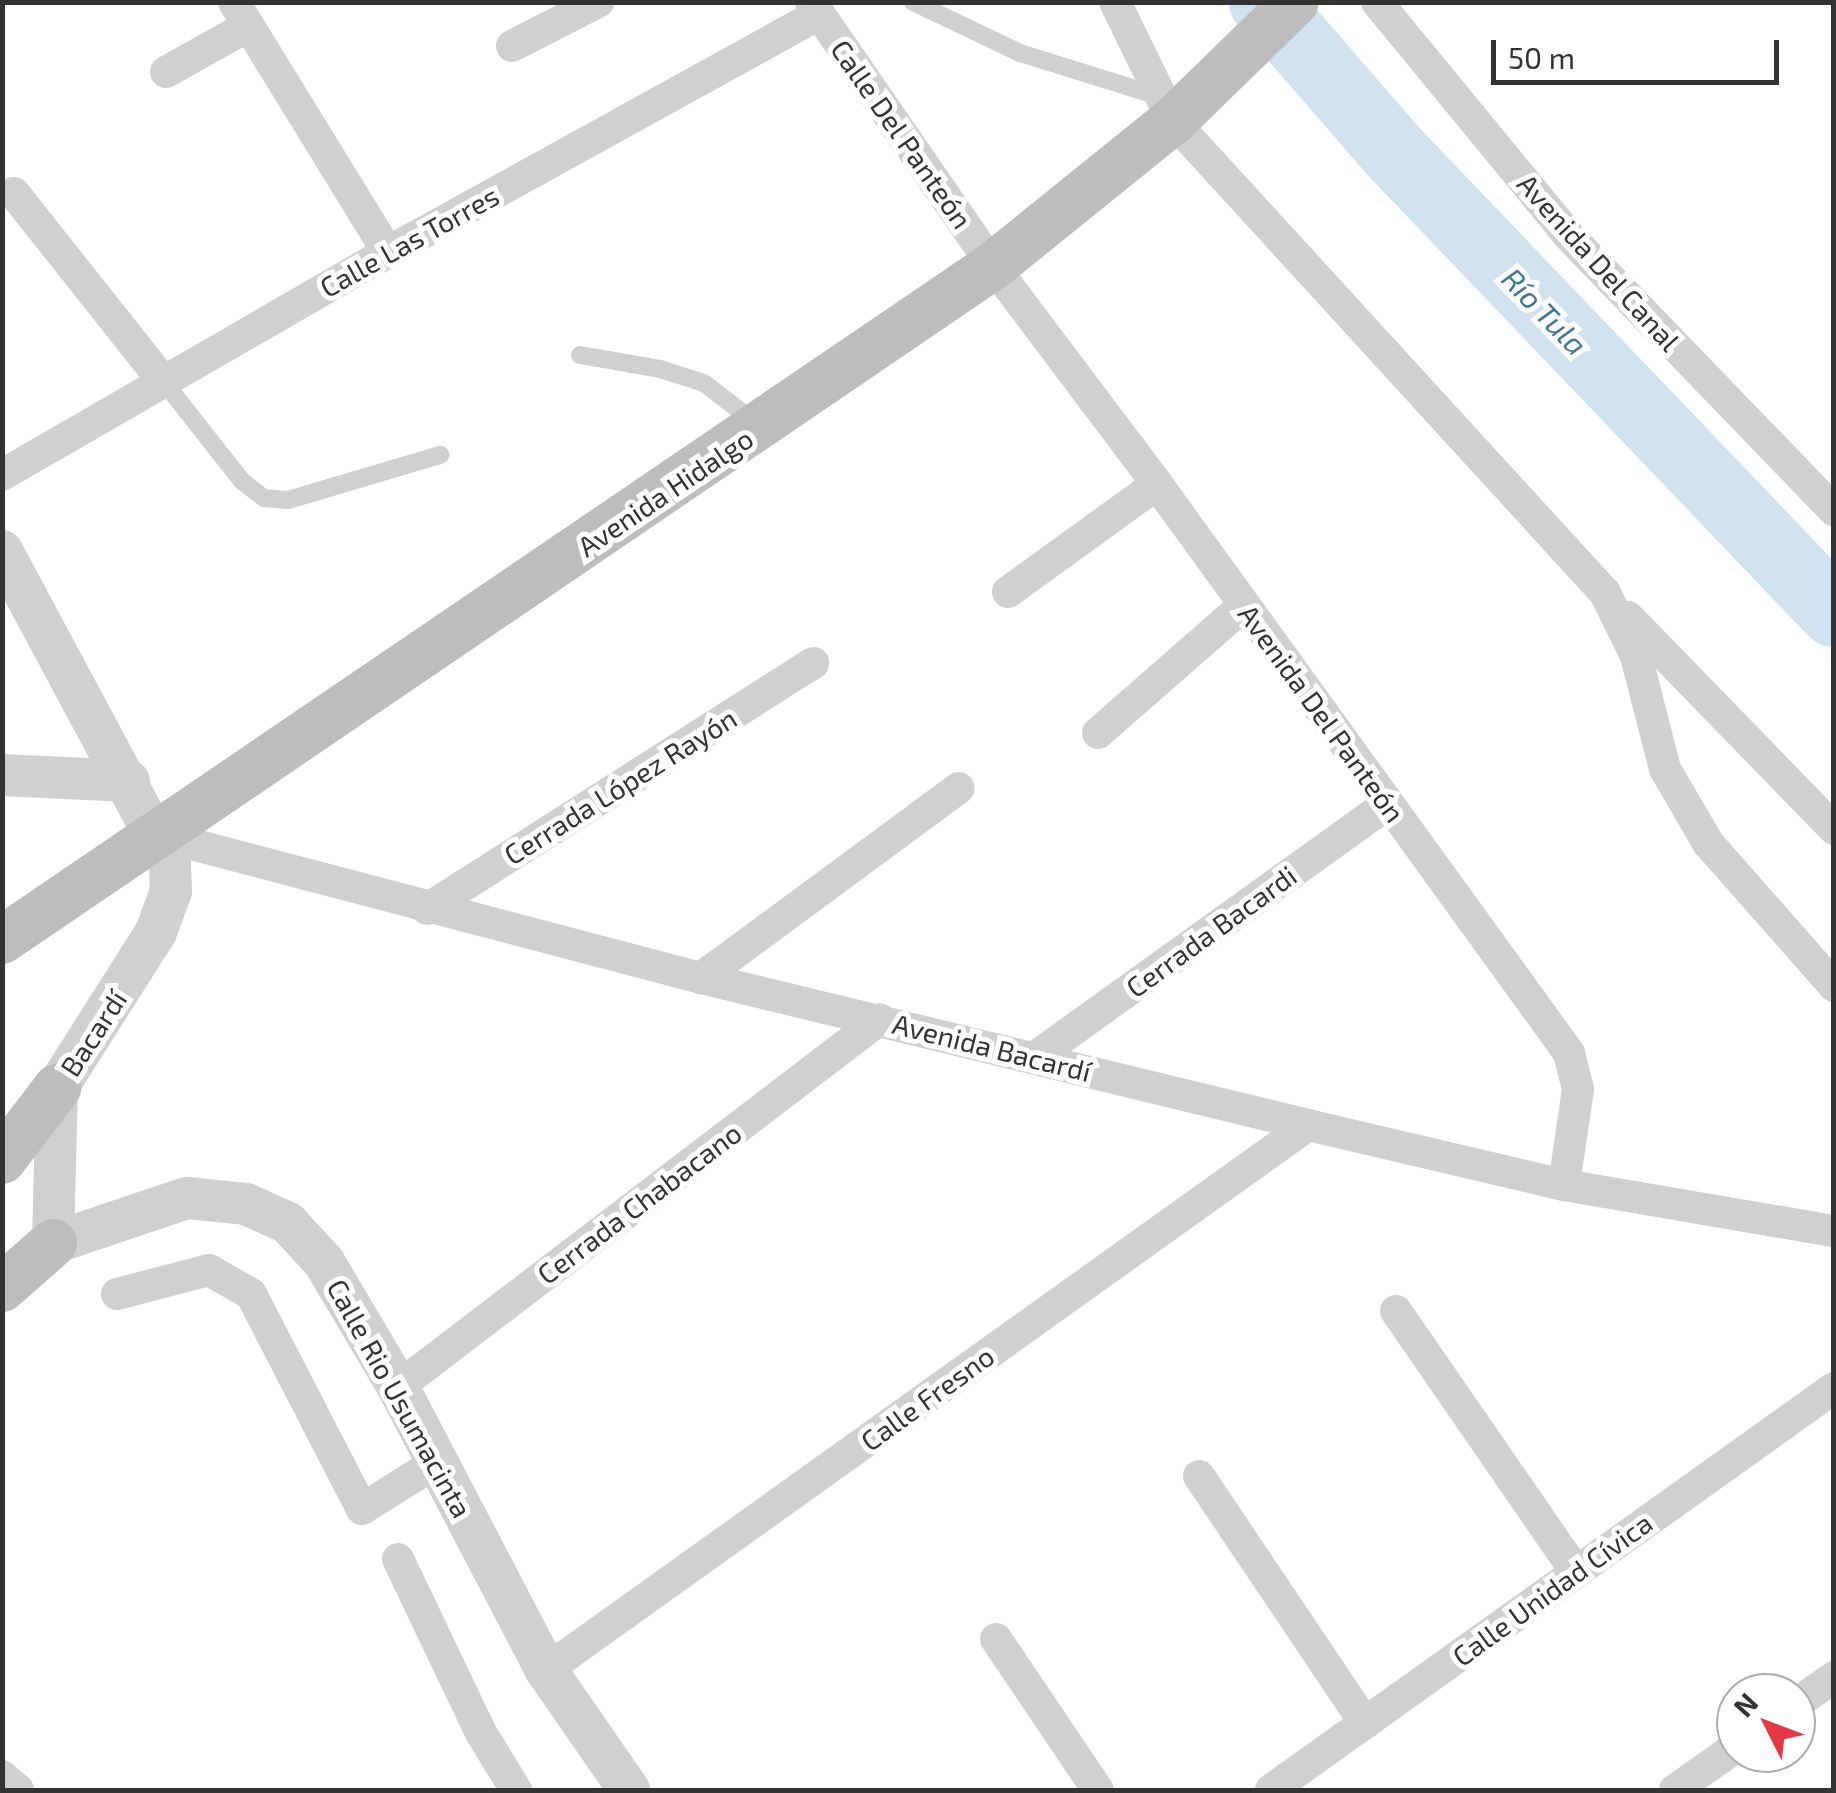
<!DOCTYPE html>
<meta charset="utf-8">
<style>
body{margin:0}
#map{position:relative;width:1836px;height:1793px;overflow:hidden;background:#fff;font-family:"Exo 2",sans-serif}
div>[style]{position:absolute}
.river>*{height:70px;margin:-35px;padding:0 35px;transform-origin:35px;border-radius:35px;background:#cfe2ee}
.service>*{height:18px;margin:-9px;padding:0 9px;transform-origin:9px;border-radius:9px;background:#d0d0d0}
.minor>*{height:32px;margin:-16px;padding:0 16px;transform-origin:16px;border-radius:16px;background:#d0d0d0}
.tertiary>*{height:42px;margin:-21px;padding:0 21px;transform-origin:21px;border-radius:21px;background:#d0d0d0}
.secondary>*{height:48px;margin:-24px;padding:0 24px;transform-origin:24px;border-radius:24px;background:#bdbdbd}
span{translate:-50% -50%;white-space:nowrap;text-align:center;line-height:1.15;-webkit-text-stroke:10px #fff;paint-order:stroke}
.street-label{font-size:28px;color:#333}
.water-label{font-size:30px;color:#3f7597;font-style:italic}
.frame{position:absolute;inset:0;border:5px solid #333;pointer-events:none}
.north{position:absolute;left:1716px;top:1673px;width:100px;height:100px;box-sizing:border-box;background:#fff;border:2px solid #adadad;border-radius:50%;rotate:312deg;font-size:28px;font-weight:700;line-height:40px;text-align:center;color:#333}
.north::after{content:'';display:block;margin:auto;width:35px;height:45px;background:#e63946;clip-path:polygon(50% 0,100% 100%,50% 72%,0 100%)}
.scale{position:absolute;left:1491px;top:40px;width:288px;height:45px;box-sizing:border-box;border:5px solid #333;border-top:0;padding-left:12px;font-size:30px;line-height:35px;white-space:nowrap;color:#333;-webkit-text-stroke:8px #fff;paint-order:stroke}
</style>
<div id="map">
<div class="river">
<i style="left:1264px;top:2px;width:198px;rotate:49.1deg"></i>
<i style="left:1394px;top:152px;width:637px;rotate:46.27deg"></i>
</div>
<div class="service">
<i style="left:913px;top:2px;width:119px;rotate:25.5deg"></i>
<i style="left:1020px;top:53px;width:148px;rotate:17.3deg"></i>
<i style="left:580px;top:355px;width:81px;rotate:9.9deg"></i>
<i style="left:660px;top:369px;width:46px;rotate:17.7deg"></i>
<i style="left:704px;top:383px;width:67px;rotate:37.7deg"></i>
<i style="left:164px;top:382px;width:126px;rotate:51.8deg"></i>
<i style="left:242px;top:481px;width:28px;rotate:38deg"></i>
<i style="left:264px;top:498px;width:24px;rotate:5deg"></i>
<i style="left:288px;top:500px;width:159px;rotate:-16.5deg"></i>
</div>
<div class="minor">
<i style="left:234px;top:2px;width:294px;rotate:58.4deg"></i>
<i style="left:811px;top:2px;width:321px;rotate:55.4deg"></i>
<i style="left:993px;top:266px;width:273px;rotate:53deg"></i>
<i style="left:1157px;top:484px;width:702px;rotate:54.09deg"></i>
<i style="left:1569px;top:1053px;width:37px;rotate:76deg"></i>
<i style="left:1578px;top:1089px;width:97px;rotate:98.3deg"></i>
<i style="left:1115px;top:2px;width:132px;rotate:64deg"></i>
<i style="left:1173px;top:121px;width:640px;rotate:47.53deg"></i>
<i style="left:1605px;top:593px;width:70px;rotate:63.8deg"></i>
<i style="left:1636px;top:656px;width:117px;rotate:75.6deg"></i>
<i style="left:1665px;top:769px;width:86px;rotate:59.8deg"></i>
<i style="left:1708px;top:843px;width:191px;rotate:48.6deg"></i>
<i style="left:1377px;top:2px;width:304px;rotate:50.6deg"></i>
<i style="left:1570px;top:237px;width:380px;rotate:46deg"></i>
<i style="left:512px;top:46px;width:97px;rotate:-27.1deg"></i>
<i style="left:166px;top:72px;width:94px;rotate:-29.3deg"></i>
<i style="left:14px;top:193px;width:241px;rotate:51.6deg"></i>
<i style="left:2px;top:475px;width:446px;rotate:-30deg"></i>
<i style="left:388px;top:252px;width:492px;rotate:-28.9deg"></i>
<i style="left:1008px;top:592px;width:184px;rotate:-35.9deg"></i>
<i style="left:1628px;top:617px;width:296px;rotate:45.8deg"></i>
<i style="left:1098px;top:733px;width:194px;rotate:-41.2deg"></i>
<i style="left:157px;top:835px;width:562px;rotate:14.73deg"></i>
<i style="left:701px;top:978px;width:625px;rotate:13.61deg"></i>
<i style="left:1308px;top:1125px;width:263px;rotate:13.2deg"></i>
<i style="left:1564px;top:1185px;width:274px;rotate:9.7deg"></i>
<i style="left:427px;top:909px;width:458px;rotate:-32.5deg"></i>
<i style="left:701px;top:978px;width:320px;rotate:-36.4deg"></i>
<i style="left:1034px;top:1058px;width:435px;rotate:-35.7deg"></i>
<i style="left:117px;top:1294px;width:95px;rotate:-14.6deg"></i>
<i style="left:209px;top:1270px;width:48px;rotate:29.7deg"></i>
<i style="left:251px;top:1294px;width:242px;rotate:62.7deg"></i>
<i style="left:362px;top:1509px;width:89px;rotate:-32.1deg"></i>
<i style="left:1396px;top:1311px;width:317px;rotate:55.4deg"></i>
<i style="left:398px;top:1387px;width:606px;rotate:-37.36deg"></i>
<i style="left:1199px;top:1476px;width:298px;rotate:56.1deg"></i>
<i style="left:398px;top:1559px;width:193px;rotate:64.5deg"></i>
<i style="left:481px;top:1733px;width:67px;rotate:58.4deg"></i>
<i style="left:996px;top:1639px;width:182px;rotate:56deg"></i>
<i style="left:546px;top:1670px;width:937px;rotate:-35.57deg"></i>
<i style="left:1796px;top:1704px;width:47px;rotate:-35.4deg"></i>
<i style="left:2px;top:1776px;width:21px;rotate:41deg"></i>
<i style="left:1271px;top:1790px;width:692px;rotate:-35.53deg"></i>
<i style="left:1675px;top:1790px;width:75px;rotate:-35.2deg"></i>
</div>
<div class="tertiary">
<i style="left:2px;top:551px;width:355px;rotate:61.8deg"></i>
<i style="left:170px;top:864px;width:27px;rotate:88deg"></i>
<i style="left:171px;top:891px;width:44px;rotate:110.1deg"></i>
<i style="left:156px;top:932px;width:185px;rotate:122.4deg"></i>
<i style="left:57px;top:1088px;width:155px;rotate:91.5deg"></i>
<i style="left:53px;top:1243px;width:141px;rotate:-18.6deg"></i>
<i style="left:187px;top:1198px;width:59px;rotate:5.8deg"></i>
<i style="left:246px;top:1204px;width:46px;rotate:24.3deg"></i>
<i style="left:288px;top:1223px;width:53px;rotate:47.3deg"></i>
<i style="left:324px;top:1262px;width:145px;rotate:59.4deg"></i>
<i style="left:398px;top:1387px;width:319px;rotate:62.4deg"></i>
<i style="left:546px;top:1670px;width:146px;rotate:55.3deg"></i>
<i style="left:2px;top:775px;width:127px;rotate:2.7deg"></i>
</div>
<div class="secondary">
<i style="left:2px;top:940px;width:1198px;rotate:-34.22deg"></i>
<i style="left:993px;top:266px;width:231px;rotate:-38.9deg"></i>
<i style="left:1173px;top:121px;width:170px;rotate:-44.3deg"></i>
<i style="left:2px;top:1160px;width:91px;rotate:-52.6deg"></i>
<i style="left:2px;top:1288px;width:68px;rotate:-41.4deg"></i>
</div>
<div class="street-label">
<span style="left:902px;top:134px;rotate:55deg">Calle Del Panteón</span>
<span style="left:409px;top:241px;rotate:-29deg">Calle Las Torres</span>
<span style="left:1599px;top:262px;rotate:48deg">Avenida Del Canal</span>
<span style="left:665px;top:492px;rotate:-34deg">Avenida Hidalgo</span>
<span style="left:1322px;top:713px;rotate:54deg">Avenida Del Panteón</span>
<span style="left:620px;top:786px;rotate:-32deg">Cerrada López Rayón</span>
<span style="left:1211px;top:931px;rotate:-36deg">Cerrada Bacardi</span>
<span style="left:93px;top:1033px;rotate:-57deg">Bacardí</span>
<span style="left:992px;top:1047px;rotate:14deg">Avenida Bacardí</span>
<span style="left:639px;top:1203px;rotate:-37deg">Cerrada Chabacano</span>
<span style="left:400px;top:1398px;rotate:61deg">Calle Rio Usumacinta</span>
<span style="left:927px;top:1398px;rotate:-36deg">Calle Fresno</span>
<span style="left:1552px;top:1589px;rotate:-36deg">Calle Unidad Cívica</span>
</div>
<div class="water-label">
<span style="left:1545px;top:311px;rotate:46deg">Río Tula</span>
</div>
<div class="frame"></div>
<div class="north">N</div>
<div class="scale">50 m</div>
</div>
